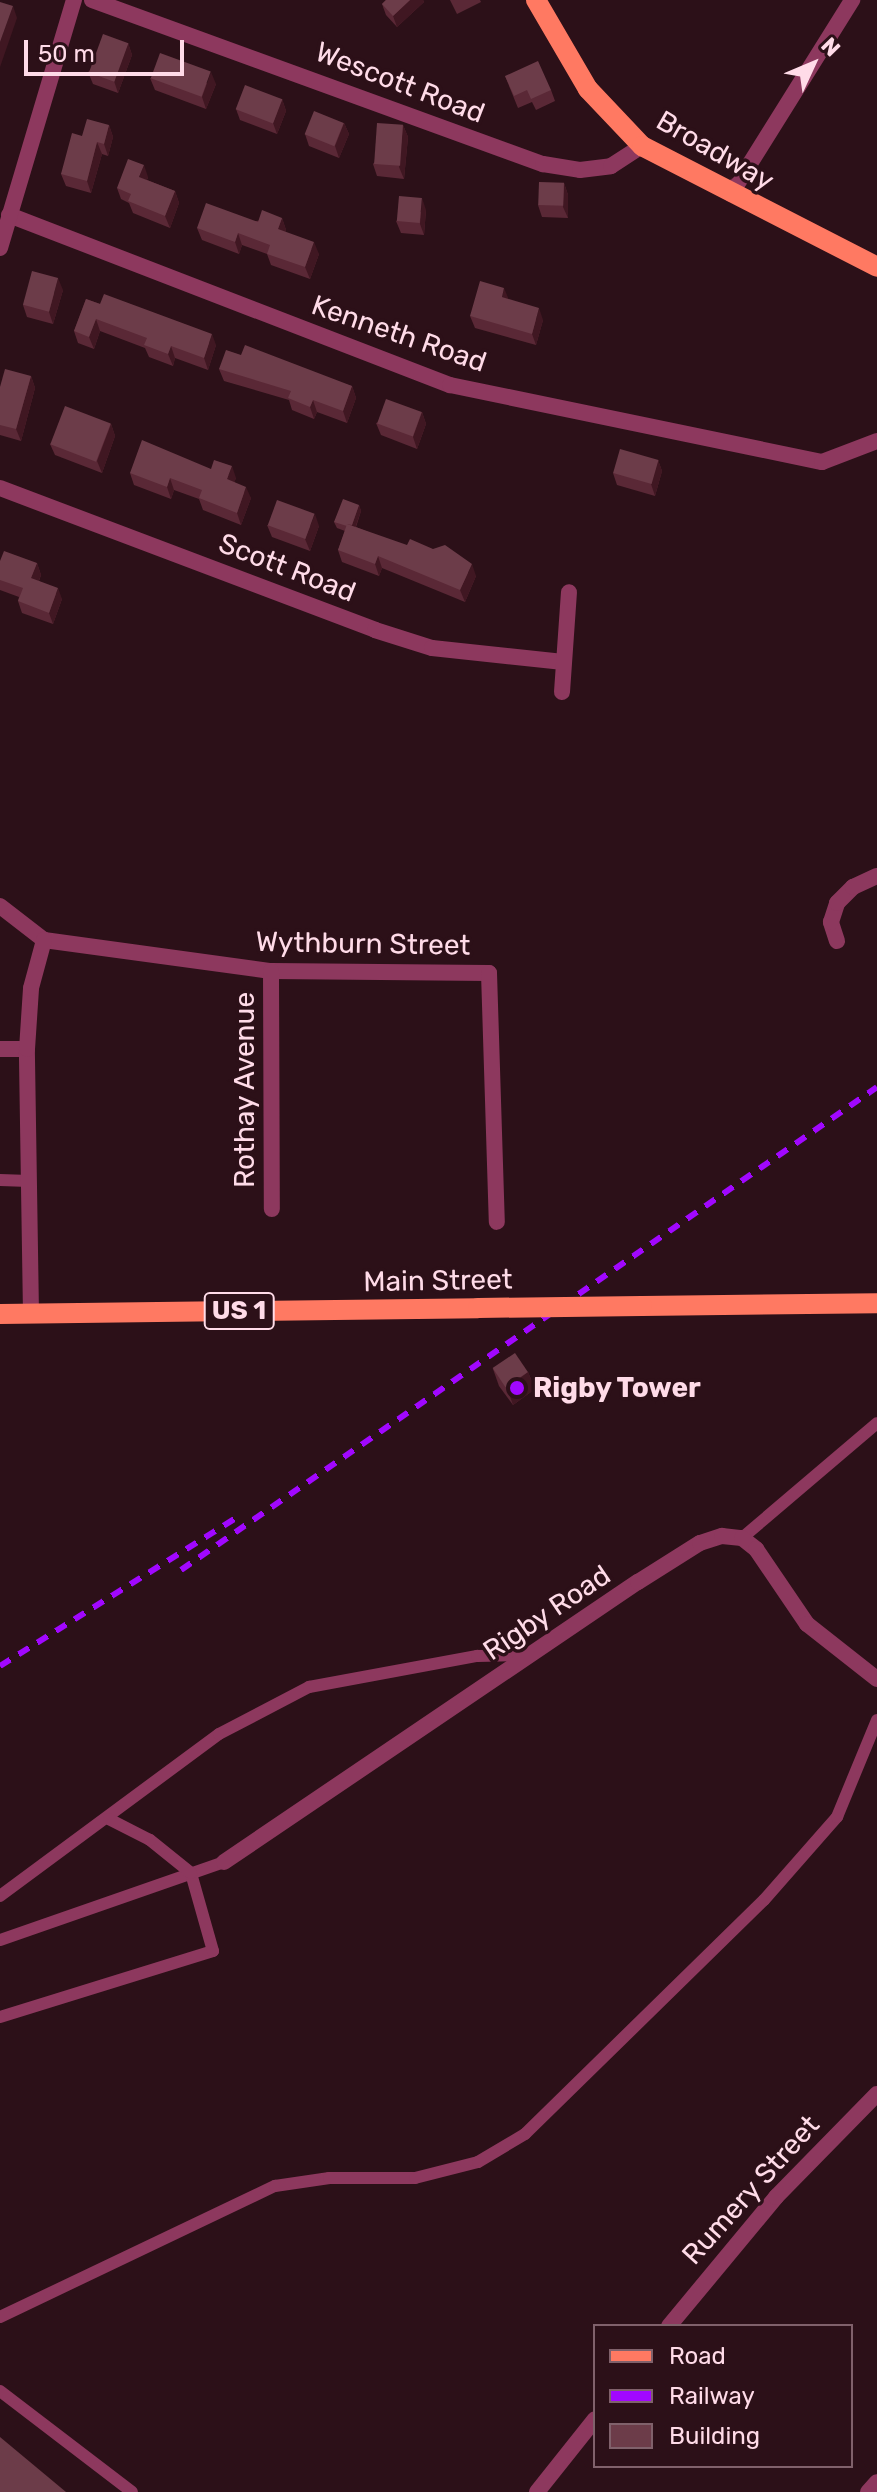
<!DOCTYPE html>
<style>
body{margin:0}
#map{position:relative;width:877px;height:2492px;overflow:hidden;background:#2c1018;font-family:Rubik,sans-serif}
div>[style]{position:absolute}
.lane>*{height:12px;margin:-6px;padding:0 6px;transform-origin:6px;border-radius:6px;background:#8d385e}
.street>*{height:16px;margin:-8px;padding:0 8px;transform-origin:8px;border-radius:8px;background:#8d385e}
.primary>*{height:20px;margin:-10px;padding:0 10px;transform-origin:10px;border-radius:10px;background:#ff7962}
.rail>*{height:6px;margin-top:-3px;transform-origin:0;background:repeating-linear-gradient(90deg,#a107ff 0 12px,transparent 0 22px)}
.primary-bridge>*{height:20px;margin:-10px;padding:0 10px;transform-origin:10px;border-radius:10px;background:#ff7962}
.wall>*{inset:0;background:#5a2836}
.shaded-wall>*{inset:0;background:#401722}
.building>*{inset:0;background:#6c3c49;transform-origin:0 0}
.dots>*{width:22px;height:22px;translate:-50% -50%;box-sizing:border-box;border:4px solid #2c1018;border-radius:50%}
span{translate:-50% -50%;white-space:nowrap;text-align:center;line-height:1.15;-webkit-text-stroke:7px #2c1018;paint-order:stroke}
.shield-label span{padding:2px 6px;background:#2c1018;border:2px solid;border-radius:6px;-webkit-text-stroke-width:0}
.shield-label{font-size:26px;color:#ffdbe8;font-weight:700}
.street-label{font-size:28px;color:#ffdbe8}
.poi-label{font-size:28px;color:#ffdbe8;font-weight:700}
.left{translate:0 -50%;text-align:left}
.legend{position:absolute;left:593px;top:2324px;width:260px;height:144px;box-sizing:border-box;background:#2c1018;border:2px solid #80616b;margin:0;padding:10px 14px;list-style:none;font-size:24px;color:#ffdbe8}
.legend li{display:flex;align-items:center;gap:16px;height:40px}
.legend b{width:40px;border:2px solid #80616b}
.north{position:absolute;left:773px;top:24px;width:80px;height:80px;-webkit-text-stroke:6px #2c1018;paint-order:stroke;rotate:46deg;font-size:22px;font-weight:700;line-height:32px;text-align:center;color:#ffdbe8}
.north::after{content:'';display:block;margin:auto;width:28px;height:36px;background:#ffdbe8;clip-path:polygon(50% 0,100% 100%,50% 72%,0 100%)}
.scale{position:absolute;left:24px;top:40px;width:160px;height:36px;box-sizing:border-box;border:4px solid #ffdbe8;border-top:0;padding-left:10px;font-size:24px;line-height:28px;white-space:nowrap;color:#ffdbe8;-webkit-text-stroke:6px #2c1018;paint-order:stroke}
</style>
<div id="map">
<div class="lane">
<i style="left:0;top:1180px;width:29px;rotate:2deg"></i>
<i style="left:742px;top:1538px;width:177px;rotate:-40.4deg"></i>
<i style="left:0;top:1896px;width:272px;rotate:-36.5deg"></i>
<i style="left:219px;top:1734px;width:102px;rotate:-27.6deg"></i>
<i style="left:309px;top:1687px;width:171px;rotate:-10.5deg"></i>
<i style="left:477px;top:1656px;width:52px;rotate:-1.1deg"></i>
<i style="left:0;top:1940px;width:237px;rotate:-19.2deg"></i>
<i style="left:0;top:2017px;width:223px;rotate:-17.2deg"></i>
<i style="left:213px;top:1951px;width:81px;rotate:-105.8deg"></i>
<i style="left:191px;top:1873px;width:53px;rotate:-141.2deg"></i>
<i style="left:150px;top:1840px;width:46px;rotate:-152.9deg"></i>
<i style="left:0;top:2317px;width:305px;rotate:-25.5deg"></i>
<i style="left:275px;top:2186px;width:55px;rotate:-8.4deg"></i>
<i style="left:329px;top:2178px;width:86px"></i>
<i style="left:415px;top:2178px;width:65px;rotate:-14.3deg"></i>
<i style="left:478px;top:2162px;width:55px;rotate:-30.8deg"></i>
<i style="left:525px;top:2134px;width:334px;rotate:-44.4deg"></i>
<i style="left:764px;top:1900px;width:111px;rotate:-48.7deg"></i>
<i style="left:837px;top:1817px;width:105px;rotate:-67.6deg"></i>
<i style="left:0;top:2391px;width:166px;rotate:37.4deg"></i>
</div>
<div class="street">
<i style="left:92px;top:0;width:480px;rotate:20deg"></i>
<i style="left:543px;top:164px;width:37px;rotate:9deg"></i>
<i style="left:580px;top:170px;width:31px;rotate:-7deg"></i>
<i style="left:611px;top:166px;width:37px;rotate:-33deg"></i>
<i style="left:731px;top:194px;width:229px;rotate:-58deg"></i>
<i style="left:9px;top:215px;width:473px;rotate:21.1deg"></i>
<i style="left:450px;top:385px;width:380px;rotate:11.7deg"></i>
<i style="left:822px;top:462px;width:59px;rotate:-20.9deg"></i>
<i style="left:0;top:248px;width:259px;rotate:-73.4deg"></i>
<i style="left:0;top:488px;width:401px;rotate:20.7deg"></i>
<i style="left:375px;top:630px;width:60px;rotate:17.5deg"></i>
<i style="left:432px;top:648px;width:132px;rotate:6.1deg"></i>
<i style="left:562px;top:692px;width:100px;rotate:-86deg"></i>
<i style="left:0;top:906px;width:56px;rotate:37.7deg"></i>
<i style="left:44px;top:940px;width:229px;rotate:7.8deg"></i>
<i style="left:271px;top:971px;width:218px;rotate:0.5deg"></i>
<i style="left:489px;top:973px;width:249px;rotate:88.2deg"></i>
<i style="left:837px;top:941px;width:20px;rotate:-108deg"></i>
<i style="left:831px;top:922px;width:20px;rotate:-72deg"></i>
<i style="left:837px;top:903px;width:23px;rotate:-45deg"></i>
<i style="left:853px;top:887px;width:26px;rotate:-25deg"></i>
<i style="left:271px;top:971px;width:238px;rotate:89.8deg"></i>
<i style="left:0;top:1049px;width:27px"></i>
<i style="left:31px;top:1314px;width:265px;rotate:-90.9deg"></i>
<i style="left:27px;top:1049px;width:61px;rotate:-86.2deg"></i>
<i style="left:31px;top:988px;width:50px;rotate:-74.8deg"></i>
<i style="left:224px;top:1862px;width:500px;rotate:-34.1deg"></i>
<i style="left:638px;top:1582px;width:73px;rotate:-32.2deg"></i>
<i style="left:700px;top:1543px;width:23px;rotate:-18deg"></i>
<i style="left:722px;top:1536px;width:20px;rotate:6deg"></i>
<i style="left:742px;top:1538px;width:18px;rotate:38deg"></i>
<i style="left:756px;top:1549px;width:91px;rotate:55.8deg"></i>
<i style="left:807px;top:1624px;width:89px;rotate:38.2deg"></i>
<i style="left:669px;top:2326px;width:168px;rotate:-50.3deg"></i>
<i style="left:776px;top:2197px;width:144px;rotate:-45.6deg"></i>
<i style="left:537px;top:2492px;width:93px;rotate:-51.5deg"></i>
<i style="left:868px;top:2492px;width:13px;rotate:-48deg"></i>
</div>
<div class="primary">
<i style="left:536px;top:0;width:103px;rotate:59.7deg"></i>
<i style="left:588px;top:89px;width:79px;rotate:46.5deg"></i>
<i style="left:642px;top:146px;width:264px;rotate:27.2deg"></i>
<i style="left:642px;top:1306px;width:235px;rotate:-0.7deg"></i>
<i style="left:0;top:1314px;width:478px;rotate:-0.7deg"></i>
</div>
<div class="rail">
<i style="left:181px;top:1570px;width:847px;rotate:-34.76deg"></i>
<i style="left:0;top:1666px;width:282px;rotate:-32.1deg"></i>
</div>
<div class="primary-bridge">
<i style="left:478px;top:1308px;width:164px;rotate:-0.7deg"></i>
</div>
<div class="wall">
<i style="clip-path:polygon(386px 0,423px 0,424px 2px,397px 27px,386px 15px,382px 4px)"></i>
<i style="clip-path:polygon(450px 0,480px 0,481px 2px,457px 14px)"></i>
<i style="clip-path:polygon(128px 43px,132px 55px,118px 93px,93px 84px,88px 72px)"></i>
<i style="clip-path:polygon(505px 76px,551px 90px,555px 101px,536px 110px,532px 102px,518px 108px)"></i>
<i style="clip-path:polygon(150px 78px,216px 84px,206px 109px,155px 90px)"></i>
<i style="clip-path:polygon(282px 99px,286px 111px,277px 134px,240px 120px,236px 109px)"></i>
<i style="clip-path:polygon(344px 123px,349px 134px,339px 158px,309px 146px,305px 134px)"></i>
<i style="clip-path:polygon(109px 125px,113px 137px,108px 156px,102px 154px,91px 193px,66px 186px,61px 174px,82px 136px)"></i>
<i style="clip-path:polygon(403px 125px,408px 137px,404px 179px,377px 176px,373px 164px)"></i>
<i style="clip-path:polygon(148px 177px,147px 180px,175px 191px,179px 203px,170px 228px,133px 213px,129px 203px,121px 199px,117px 188px)"></i>
<i style="clip-path:polygon(564px 183px,568px 195px,568px 218px,542px 217px,538px 205px)"></i>
<i style="clip-path:polygon(426px 210px,424px 235px,401px 233px,396px 221px)"></i>
<i style="clip-path:polygon(282px 218px,286px 230px,285px 232px,319px 254px,310px 279px,271px 265px,267px 254px,242px 245px,239px 254px,202px 240px,197px 228px)"></i>
<i style="clip-path:polygon(63px 290px,53px 324px,27px 317px,23px 305px)"></i>
<i style="clip-path:polygon(86px 299px,216px 345px,208px 370px,175px 358px,173px 366px,149px 357px,145px 348px,100px 331px,94px 349px,78px 343px,74px 331px)"></i>
<i style="clip-path:polygon(470px 316px,543px 320px,536px 345px,475px 328px)"></i>
<i style="clip-path:polygon(241px 355px,352px 386px,356px 398px,347px 423px,317px 412px,314px 419px,292px 410px,289px 400px,224px 381px,219px 369px)"></i>
<i style="clip-path:polygon(31px 376px,35px 388px,21px 441px,0 435px,0 387px)"></i>
<i style="clip-path:polygon(422px 412px,426px 424px,417px 449px,381px 435px,376px 423px)"></i>
<i style="clip-path:polygon(111px 424px,115px 436px,102px 473px,55px 455px,50px 444px)"></i>
<i style="clip-path:polygon(658px 460px,662px 471px,655px 496px,617px 485px,613px 473px)"></i>
<i style="clip-path:polygon(211px 469px,236px 478px,234px 482px,251px 498px,241px 525px,203px 510px,199px 499px,174px 490px,171px 499px,134px 485px,130px 473px)"></i>
<i style="clip-path:polygon(359px 505px,361px 511px,356px 527px,476px 576px,465px 602px,382px 568px,379px 576px,342px 562px,338px 550px,345px 531px,337px 528px,334px 522px)"></i>
<i style="clip-path:polygon(267px 525px,319px 526px,310px 551px,272px 537px)"></i>
<i style="clip-path:polygon(0 561px,37px 563px,41px 575px,39px 581px,62px 599px,53px 624px,22px 613px,18px 601px,19px 597px,0 590px)"></i>
<i style="clip-path:polygon(493px 1369px,528px 1372px,535px 1389px,513px 1405px,499px 1386px)"></i>
</div>
<div class="shaded-wall">
<i style="clip-path:polygon(410px 0,423px 0,424px 2px,397px 27px,393px 16px)"></i>
<i style="clip-path:polygon(13px 6px,17px 18px,0 67px,0 42px)"></i>
<i style="clip-path:polygon(128px 43px,132px 55px,118px 93px,114px 81px)"></i>
<i style="clip-path:polygon(211px 72px,216px 84px,206px 109px,202px 97px)"></i>
<i style="clip-path:polygon(282px 99px,286px 111px,277px 134px,273px 123px)"></i>
<i style="clip-path:polygon(344px 123px,349px 134px,339px 158px,335px 146px)"></i>
<i style="clip-path:polygon(109px 125px,113px 137px,108px 156px,104px 144px)"></i>
<i style="clip-path:polygon(403px 125px,408px 137px,404px 179px,399px 167px)"></i>
<i style="clip-path:polygon(97px 142px,102px 154px,91px 193px,87px 181px)"></i>
<i style="clip-path:polygon(144px 165px,148px 177px,143px 188px,139px 177px)"></i>
<i style="clip-path:polygon(564px 183px,568px 195px,568px 218px,563px 207px)"></i>
<i style="clip-path:polygon(175px 191px,179px 203px,170px 228px,165px 216px)"></i>
<i style="clip-path:polygon(422px 198px,426px 210px,424px 235px,420px 224px)"></i>
<i style="clip-path:polygon(282px 218px,286px 230px,282px 241px,278px 229px)"></i>
<i style="clip-path:polygon(238px 233px,242px 245px,239px 254px,235px 242px)"></i>
<i style="clip-path:polygon(314px 242px,319px 254px,310px 279px,305px 267px)"></i>
<i style="clip-path:polygon(58px 278px,63px 290px,53px 324px,49px 312px)"></i>
<i style="clip-path:polygon(504px 288px,509px 300px,502px 297px)"></i>
<i style="clip-path:polygon(539px 308px,543px 320px,536px 345px,532px 334px)"></i>
<i style="clip-path:polygon(96px 319px,100px 331px,94px 349px,89px 337px)"></i>
<i style="clip-path:polygon(212px 334px,216px 345px,208px 370px,204px 358px)"></i>
<i style="clip-path:polygon(171px 346px,175px 358px,173px 366px,168px 354px)"></i>
<i style="clip-path:polygon(31px 376px,35px 388px,21px 441px,16px 429px)"></i>
<i style="clip-path:polygon(352px 386px,356px 398px,347px 423px,343px 411px)"></i>
<i style="clip-path:polygon(313px 400px,317px 412px,314px 419px,310px 407px)"></i>
<i style="clip-path:polygon(422px 412px,426px 424px,417px 449px,413px 437px)"></i>
<i style="clip-path:polygon(111px 424px,115px 436px,102px 473px,97px 461px)"></i>
<i style="clip-path:polygon(658px 460px,662px 471px,655px 496px,651px 484px)"></i>
<i style="clip-path:polygon(232px 466px,236px 478px,231px 491px,227px 479px)"></i>
<i style="clip-path:polygon(170px 478px,174px 490px,171px 499px,167px 487px)"></i>
<i style="clip-path:polygon(246px 487px,251px 498px,241px 525px,237px 513px)"></i>
<i style="clip-path:polygon(359px 505px,361px 511px,353px 534px,351px 528px)"></i>
<i style="clip-path:polygon(315px 514px,319px 526px,310px 551px,305px 539px)"></i>
<i style="clip-path:polygon(378px 556px,382px 568px,379px 576px,375px 564px)"></i>
<i style="clip-path:polygon(37px 563px,41px 575px,35px 590px,31px 578px)"></i>
<i style="clip-path:polygon(472px 564px,476px 576px,465px 602px,460px 590px)"></i>
<i style="clip-path:polygon(58px 588px,62px 599px,53px 624px,49px 613px)"></i>
<i style="clip-path:polygon(528px 1372px,535px 1389px,513px 1405px,507px 1388px)"></i>
</div>
<div class="building">
<i style="clip-path:polygon(386px 0,410px 0,393px 16px,382px 4px)"></i>
<i style="clip-path:polygon(0 2px,13px 6px,0 42px)"></i>
<i style="left:103px;top:34px;width:27px;height:41px;rotate:20deg"></i>
<i style="left:160px;top:53px;width:54px;height:27px;rotate:20deg"></i>
<i style="clip-path:polygon(538px 61px,551px 90px,531px 99px,527px 90px,514px 96px,505px 76px)"></i>
<i style="left:245px;top:85px;width:40px;height:26px;rotate:21deg"></i>
<i style="left:314px;top:111px;width:32px;height:25px;rotate:22deg"></i>
<i style="clip-path:polygon(87px 119px,109px 125px,104px 144px,97px 142px,87px 181px,61px 174px,72px 133px,82px 136px)"></i>
<i style="left:377px;top:123px;width:26px;height:41px;rotate:4deg"></i>
<i style="clip-path:polygon(128px 159px,144px 165px,139px 177px,175px 191px,165px 216px,128px 201px,131px 194px,117px 188px)"></i>
<i style="left:539px;top:182px;width:25px;height:23px;rotate:2deg"></i>
<i style="left:399px;top:196px;width:23px;height:25px;rotate:5deg"></i>
<i style="clip-path:polygon(206px 203px,258px 222px,262px 210px,282px 218px,278px 229px,314px 242px,305px 267px,267px 254px,270px 245px,238px 233px,235px 242px,197px 228px)"></i>
<i style="left:32px;top:271px;width:27px;height:35px;rotate:15deg"></i>
<i style="clip-path:polygon(480px 281px,504px 288px,502px 297px,539px 308px,532px 334px,470px 316px)"></i>
<i style="clip-path:polygon(104px 294px,212px 334px,204px 358px,171px 346px,168px 354px,144px 345px,147px 338px,96px 319px,89px 337px,74px 331px,86px 299px,100px 304px)"></i>
<i style="clip-path:polygon(245px 345px,352px 386px,343px 411px,313px 400px,310px 407px,288px 398px,291px 391px,219px 369px,226px 350px,241px 355px)"></i>
<i style="clip-path:polygon(5px 369px,31px 376px,16px 429px,0 425px,0 387px)"></i>
<i style="left:386px;top:399px;width:38px;height:26px;rotate:20deg"></i>
<i style="left:65px;top:406px;width:49px;height:41px;rotate:21deg"></i>
<i style="clip-path:polygon(142px 440px,211px 469px,214px 460px,232px 466px,227px 479px,246px 487px,237px 513px,199px 498px,202px 490px,170px 478px,167px 487px,130px 473px)"></i>
<i style="left:620px;top:449px;width:40px;height:25px;rotate:16deg"></i>
<i style="clip-path:polygon(343px 499px,359px 505px,352px 525px,347px 524px,347px 526px,334px 522px)"></i>
<i style="left:277px;top:500px;width:40px;height:27px;rotate:20deg"></i>
<i style="clip-path:polygon(347px 524px,407px 545px,410px 539px,433px 549px,445px 545px,472px 564px,460px 590px,378px 556px,375px 564px,338px 550px)"></i>
<i style="clip-path:polygon(4px 551px,37px 563px,31px 578px,58px 588px,49px 613px,18px 601px,23px 588px,0 580px,0 561px)"></i>
<i style="left:515px;top:1353px;width:23px;height:27px;rotate:56deg"></i>
<i style="clip-path:polygon(0 2437px,66px 2492px,0 2492px)"></i>
</div>
<div class="dots">
<i style="left:517px;top:1388px;background:#a107ff"></i>
</div>
<div class="shield-label">
<span style="left:239px;top:1311px">US 1</span>
</div>
<div class="street-label">
<span style="left:400px;top:83px;rotate:21deg">Wescott Road</span>
<span style="left:715px;top:151px;rotate:30deg">Broadway</span>
<span style="left:399px;top:334px;rotate:19deg">Kenneth Road</span>
<span style="left:287px;top:568px;rotate:21deg">Scott Road</span>
<span style="left:363px;top:944px;rotate:1deg">Wythburn Street</span>
<span style="left:245px;top:1090px;rotate:-90deg">Rothay Avenue</span>
<span style="left:438px;top:1281px;rotate:-1deg">Main Street</span>
<span style="left:547px;top:1613px;rotate:-34deg">Rigby Road</span>
<span style="left:751px;top:2190px;rotate:-48deg">Rumery Street</span>
</div>
<div class="poi-label">
<span class="left" style="left:533px;top:1388px">Rigby Tower</span>
</div>
<ul class="legend">
<li><b style="height:10px;background:#ff7962"></b>Road</li>
<li><b style="height:10px;background:#a107ff"></b>Railway</li>
<li><b style="height:22px;background:#6c3c49"></b>Building</li>
</ul>
<div class="north">N</div>
<div class="scale">50 m</div>
</div>
